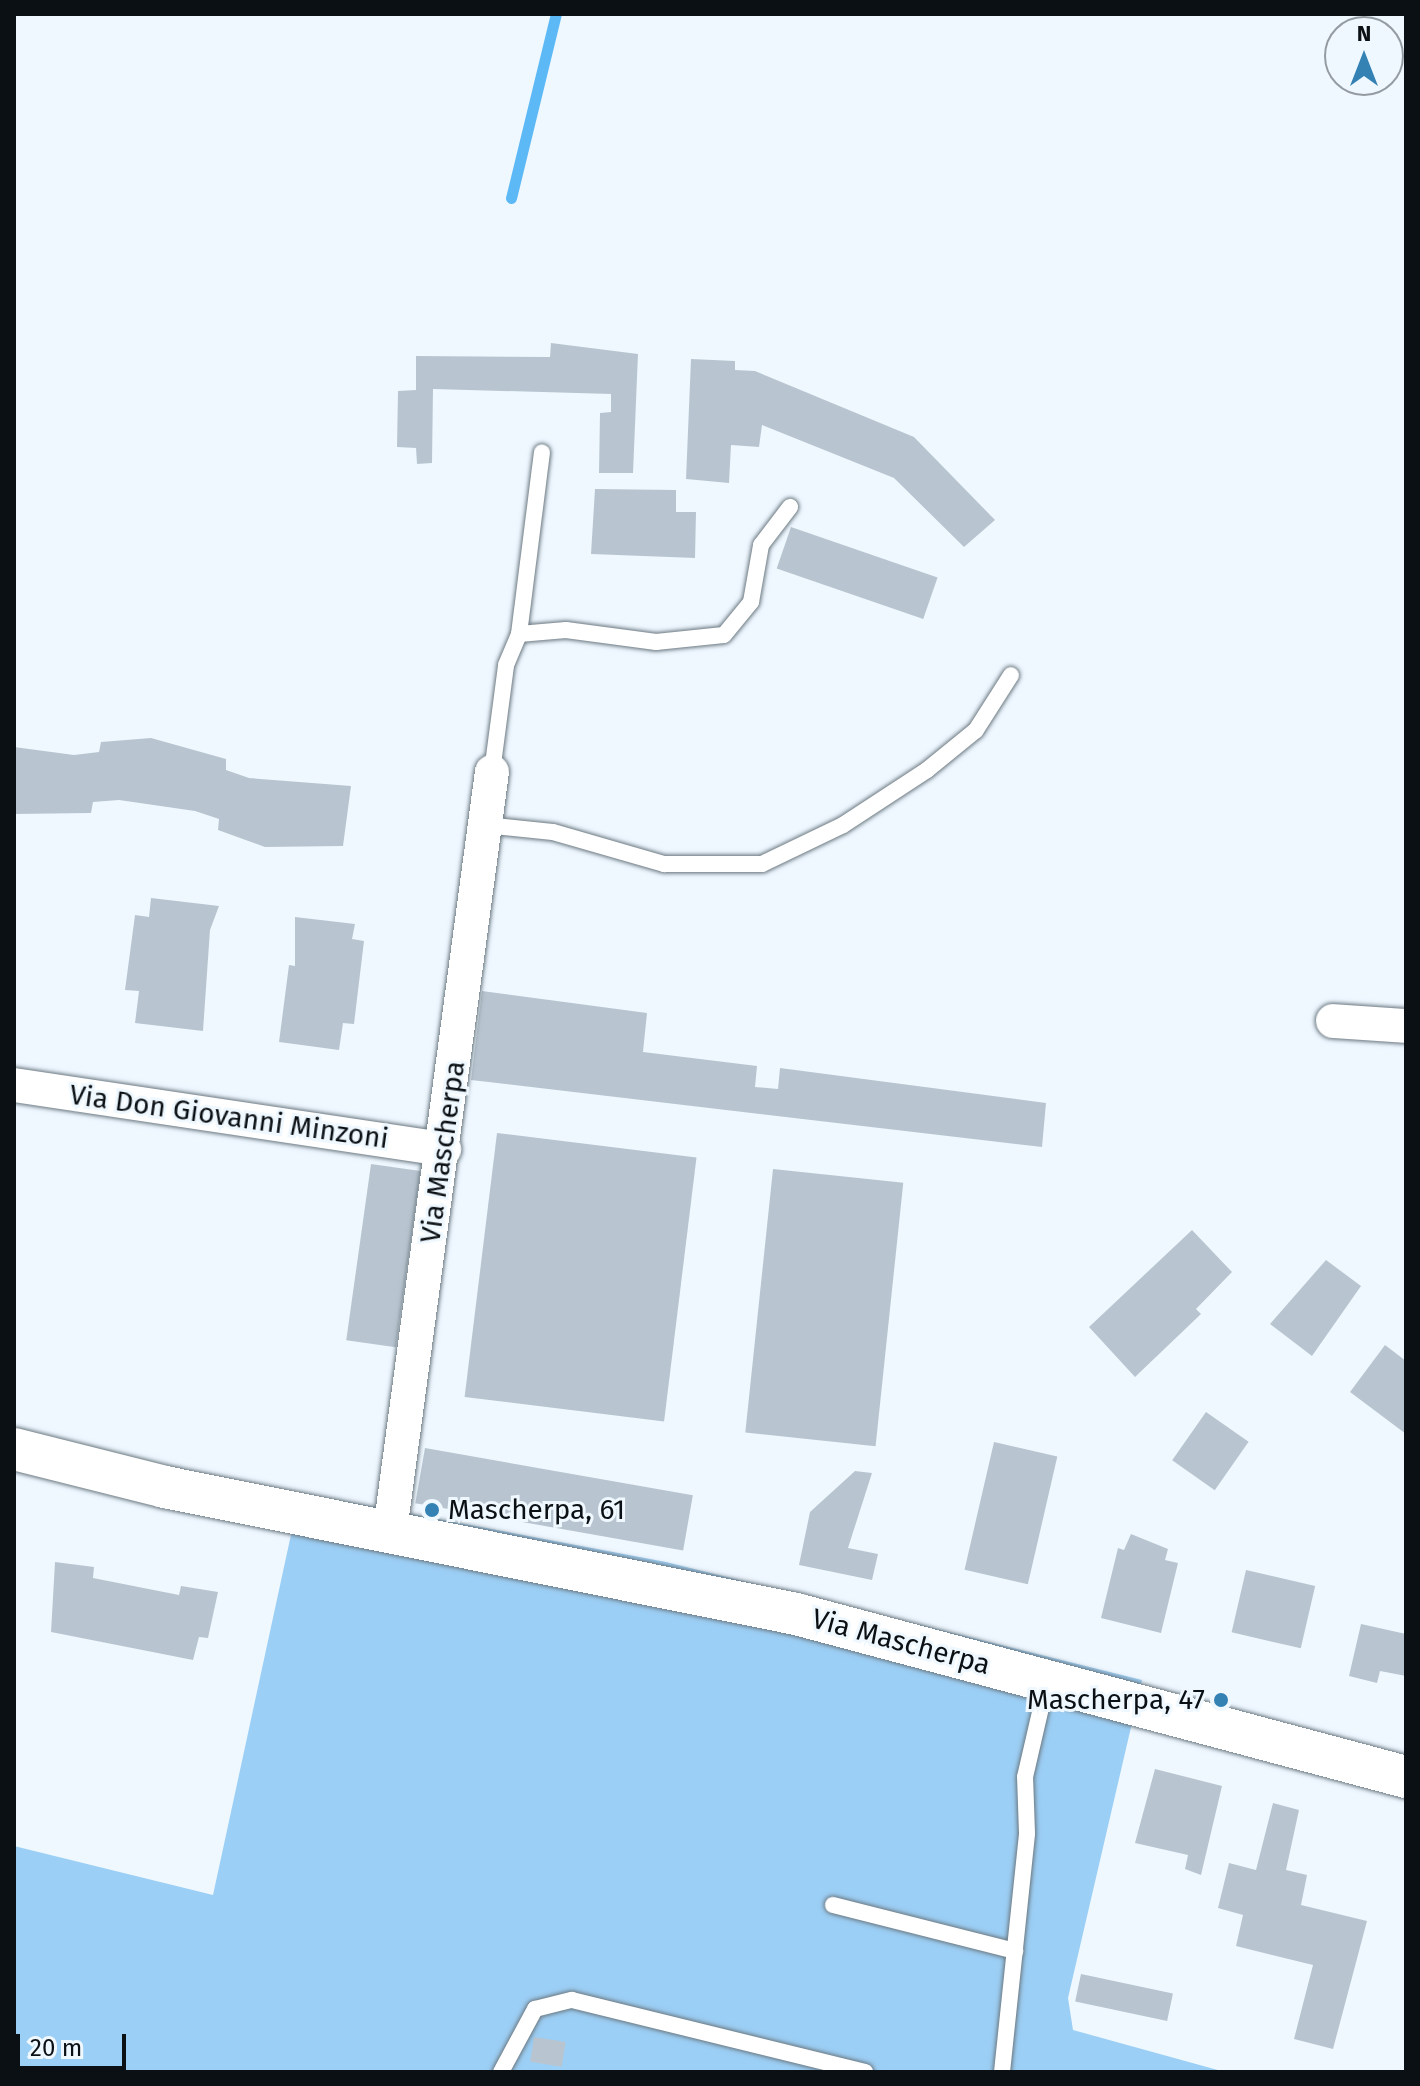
<!DOCTYPE html>
<style>
body{margin:0}
#map{position:relative;width:1420px;height:2086px;overflow:hidden;background:#eff8ff;font-family:"Fira Sans",sans-serif}
div>[style]{position:absolute}
.forest>*{inset:0;background:#9ccff5}
.stream>*{height:11px;margin:-5.5px;padding:0 5.5px;transform-origin:5.5px;border-radius:5.5px;background:#5db9f6}
.building>*{inset:0;background:#b8c5d0;transform-origin:0 0}
.roads{filter:drop-shadow(0 0 2px #6c7982) drop-shadow(0 0 2px #6c7982)}
.service>*{height:16px;margin:-8px;padding:0 8px;transform-origin:8px;border-radius:8px;background:#fff}
.minor>*{height:34px;margin:-17px;padding:0 17px;transform-origin:17px;border-radius:17px;background:#fff}
.tertiary>*{height:42px;margin:-21px;padding:0 21px;transform-origin:21px;border-radius:21px;background:#fff}
.dots>*{width:22px;height:22px;translate:-50% -50%;box-sizing:border-box;border:4px solid #eff8ff;border-radius:50%}
span{translate:-50% -50%;white-space:nowrap;text-align:center;line-height:1.15;-webkit-text-stroke:6px #eff8ff;paint-order:stroke}
.street-label{font-size:28px;color:#0b1014}
.poi-label{font-size:28px;color:#0b1014}
.left{translate:0 -50%;text-align:left}
.right{translate:-100% -50%;text-align:right}
.frame{position:absolute;inset:0;border:16px solid #0b1014;pointer-events:none}
.north{position:absolute;left:1324px;top:16px;width:80px;height:80px;box-sizing:border-box;background:#eff8ff;border:2px solid #949ba1;border-radius:50%;rotate:0deg;font-size:22px;font-weight:700;line-height:32px;text-align:center;color:#0b1014}
.north::after{content:'';display:block;margin:auto;width:28px;height:36px;background:#3482b4;clip-path:polygon(50% 0,100% 100%,50% 72%,0 100%)}
.scale{position:absolute;left:16px;top:2034px;width:110px;height:36px;box-sizing:border-box;border:4px solid #0b1014;border-top:0;padding-left:10px;font-size:24px;line-height:28px;white-space:nowrap;color:#0b1014;-webkit-text-stroke:6px #eff8ff;paint-order:stroke}
</style>
<div id="map">
<div class="forest">
<i style="clip-path:polygon(300px 1493px,666px 1562px,1142px 1680px,1068px 1998px,1073px 2030px,1225px 2072px,14px 2072px,14px 1846px,213px 1895px)"></i>
</div>
<div class="stream">
<i style="left:511px;top:198px;width:189px;rotate:-76.3deg"></i>
</div>
<div class="building">
<i style="clip-path:polygon(551px 343px,638px 354px,633px 473px,599px 473px,600px 413px,611px 412px,611px 394px,433px 389px,432px 463px,417px 464px,416px 448px,397px 447px,398px 391px,416px 390px,416px 356px,550px 357px)"></i>
<i style="clip-path:polygon(691px 359px,735px 361px,735px 370px,755px 371px,914px 437px,995px 520px,964px 547px,894px 478px,762px 425px,759px 447px,731px 445px,729px 483px,686px 479px)"></i>
<i style="clip-path:polygon(595px 489px,676px 490px,676px 512px,696px 512px,695px 558px,591px 554px)"></i>
<i style="left:791px;top:527px;width:155px;height:44px;rotate:19deg"></i>
<i style="clip-path:polygon(151px 738px,226px 759px,226px 770px,249px 778px,351px 786px,343px 846px,265px 847px,218px 830px,219px 819px,195px 811px,119px 800px,93px 802px,91px 813px,14px 814px,14px 747px,74px 755px,99px 752px,101px 742px)"></i>
<i style="clip-path:polygon(151px 898px,219px 906px,210px 930px,203px 1031px,135px 1023px,139px 991px,125px 990px,135px 915px,149px 917px)"></i>
<i style="clip-path:polygon(295px 917px,355px 924px,352px 939px,364px 941px,354px 1024px,343px 1023px,339px 1050px,279px 1042px,289px 965px,295px 966px)"></i>
<i style="clip-path:polygon(482px 991px,647px 1013px,643px 1052px,757px 1066px,755px 1087px,778px 1089px,780px 1068px,1046px 1103px,1042px 1147px,471px 1080px)"></i>
<i style="left:497px;top:1133px;width:201px;height:266px;rotate:7deg"></i>
<i style="left:371px;top:1164px;width:50px;height:178px;rotate:8deg"></i>
<i style="left:773px;top:1169px;width:131px;height:265px;rotate:6deg"></i>
<i style="clip-path:polygon(1192px 1230px,1232px 1272px,1196px 1309px,1201px 1314px,1135px 1377px,1089px 1327px)"></i>
<i style="clip-path:polygon(1326px 1260px,1361px 1286px,1312px 1356px,1270px 1324px)"></i>
<i style="clip-path:polygon(1385px 1345px,1406px 1361px,1406px 1434px,1350px 1392px)"></i>
<i style="left:1206px;top:1412px;width:52px;height:59px;rotate:35deg"></i>
<i style="left:994px;top:1442px;width:65px;height:131px;rotate:13deg"></i>
<i style="left:425px;top:1448px;width:272px;height:56px;rotate:10deg"></i>
<i style="clip-path:polygon(855px 1471px,872px 1473px,848px 1548px,878px 1554px,872px 1580px,799px 1565px,810px 1512px)"></i>
<i style="clip-path:polygon(1131px 1534px,1168px 1549px,1165px 1560px,1178px 1563px,1161px 1633px,1101px 1618px,1118px 1548px,1124px 1550px)"></i>
<i style="clip-path:polygon(55px 1562px,94px 1567px,93px 1578px,179px 1595px,181px 1586px,218px 1592px,208px 1638px,199px 1637px,193px 1660px,51px 1632px)"></i>
<i style="left:1246px;top:1570px;width:71px;height:64px;rotate:13deg"></i>
<i style="clip-path:polygon(1361px 1624px,1406px 1634px,1406px 1676px,1380px 1671px,1377px 1683px,1349px 1676px)"></i>
<i style="clip-path:polygon(1155px 1769px,1222px 1786px,1201px 1875px,1185px 1869px,1188px 1855px,1135px 1843px)"></i>
<i style="clip-path:polygon(1273px 1803px,1299px 1810px,1286px 1870px,1307px 1875px,1301px 1905px,1367px 1921px,1333px 2049px,1294px 2039px,1313px 1965px,1236px 1946px,1243px 1915px,1218px 1908px,1229px 1863px,1256px 1870px)"></i>
<i style="left:1081px;top:1974px;width:94px;height:28px;rotate:12deg"></i>
<i style="left:534px;top:2037px;width:32px;height:25px;rotate:9deg"></i>
</div>
<div class="roads">
<div class="service">
<i style="left:519px;top:634px;width:183px;rotate:-82.8deg"></i>
<i style="left:492px;top:772px;width:108px;rotate:-82.5deg"></i>
<i style="left:506px;top:665px;width:34px;rotate:-67deg"></i>
<i style="left:519px;top:634px;width:47px;rotate:-4.9deg"></i>
<i style="left:566px;top:630px;width:91px;rotate:7.6deg"></i>
<i style="left:656px;top:642px;width:68px;rotate:-5.9deg"></i>
<i style="left:724px;top:635px;width:43px;rotate:-50.7deg"></i>
<i style="left:751px;top:602px;width:58px;rotate:-80deg"></i>
<i style="left:761px;top:545px;width:48px;rotate:-52.7deg"></i>
<i style="left:485px;top:825px;width:68px;rotate:5.9deg"></i>
<i style="left:553px;top:832px;width:116px;rotate:16.1deg"></i>
<i style="left:664px;top:864px;width:98px"></i>
<i style="left:762px;top:864px;width:90px;rotate:-25.7deg"></i>
<i style="left:843px;top:825px;width:100px;rotate:-33.2deg"></i>
<i style="left:927px;top:770px;width:63px;rotate:-39.2deg"></i>
<i style="left:976px;top:730px;width:65px;rotate:-57.5deg"></i>
<i style="left:833px;top:1905px;width:188px;rotate:14.2deg"></i>
<i style="left:501px;top:2072px;width:72px;rotate:-61.6deg"></i>
<i style="left:535px;top:2009px;width:38px;rotate:-14deg"></i>
<i style="left:572px;top:2000px;width:302px;rotate:13.8deg"></i>
<i style="left:1002px;top:2072px;width:240px;rotate:-84deg"></i>
<i style="left:1027px;top:1833px;width:56px;rotate:-92deg"></i>
<i style="left:1025px;top:1777px;width:98px;rotate:-77deg"></i>
</div>
<div class="minor">
<i style="left:1333px;top:1021px;width:73px;rotate:3.9deg"></i>
<i style="left:14px;top:1085px;width:435px;rotate:8.5deg"></i>
<i style="left:390px;top:1531px;width:766px;rotate:-82.35deg"></i>
</div>
<div class="tertiary">
<i style="left:14px;top:1449px;width:156px;rotate:14.1deg"></i>
<i style="left:165px;top:1487px;width:644px;rotate:11.38deg"></i>
<i style="left:796px;top:1614px;width:631px;rotate:14.96deg"></i>
</div>
</div>
<div class="dots">
<i style="left:432px;top:1510px;background:#3482b4"></i>
<i style="left:1221px;top:1700px;background:#3482b4"></i>
</div>
<div class="street-label">
<span style="left:229px;top:1117px;rotate:8deg">Via Don Giovanni Minzoni</span>
<span style="left:443px;top:1152px;rotate:-82deg">Via Mascherpa</span>
<span style="left:901px;top:1642px;rotate:15deg">Via Mascherpa</span>
</div>
<div class="poi-label">
<span class="left" style="left:448px;top:1510px">Mascherpa, 61</span>
<span class="right" style="left:1205px;top:1700px">Mascherpa, 47</span>
</div>
<div class="frame"></div>
<div class="north">N</div>
<div class="scale">20 m</div>
</div>
